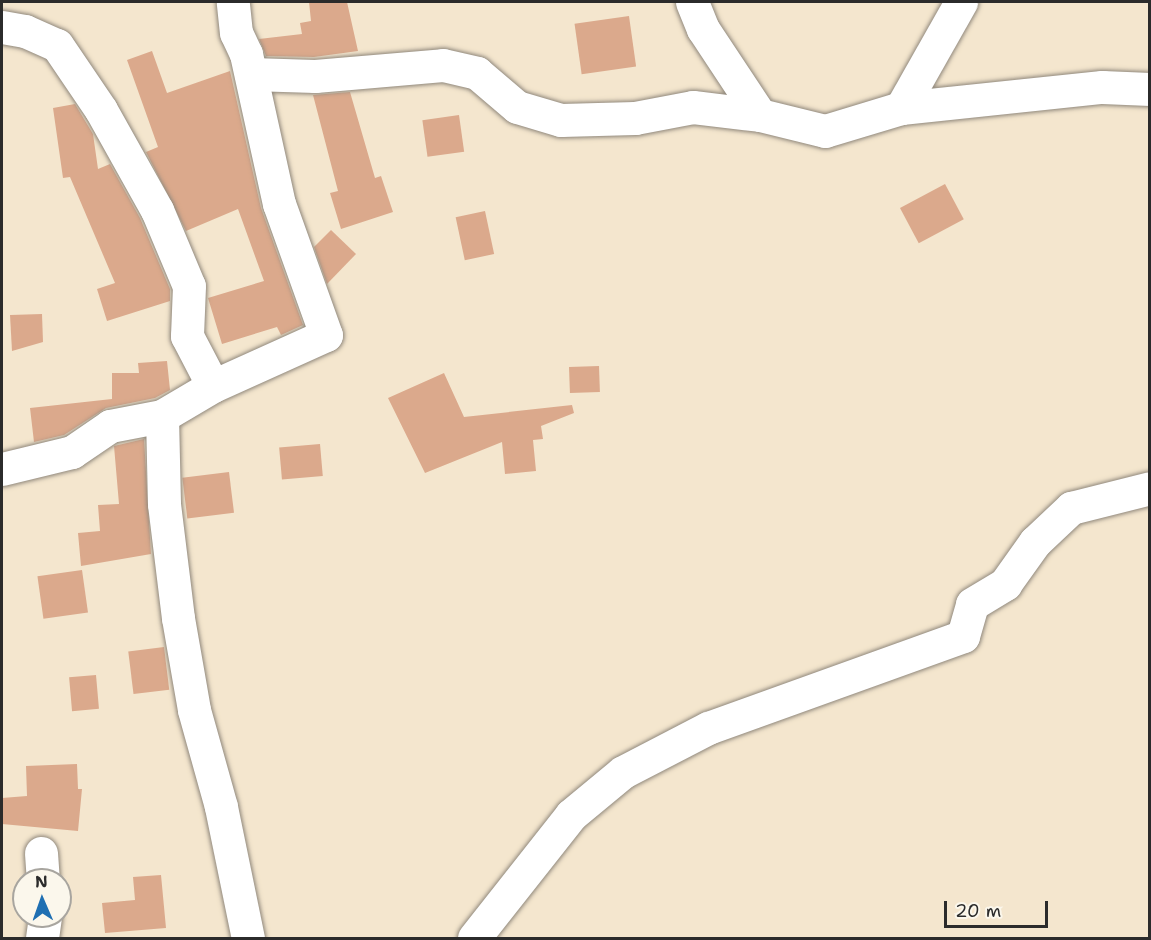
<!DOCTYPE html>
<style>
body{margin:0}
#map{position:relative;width:1151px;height:940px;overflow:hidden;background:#f4e6ce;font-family:"Shantell Sans",sans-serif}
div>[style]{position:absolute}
.building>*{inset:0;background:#dba98c;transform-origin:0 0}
.roads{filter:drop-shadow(0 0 2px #90887c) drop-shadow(0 0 2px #90887c)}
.minor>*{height:33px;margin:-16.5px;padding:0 16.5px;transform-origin:16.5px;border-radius:16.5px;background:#fff}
span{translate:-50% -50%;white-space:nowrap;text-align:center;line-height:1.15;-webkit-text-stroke:4.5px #fbf7ec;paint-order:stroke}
.frame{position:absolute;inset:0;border:3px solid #2b2b2b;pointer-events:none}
.north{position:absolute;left:12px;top:868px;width:60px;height:60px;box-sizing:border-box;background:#fbf7ec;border:2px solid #a8a59f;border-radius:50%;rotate:358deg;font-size:16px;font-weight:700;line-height:24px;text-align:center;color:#2b2b2b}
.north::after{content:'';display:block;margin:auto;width:21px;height:27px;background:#1f6fb2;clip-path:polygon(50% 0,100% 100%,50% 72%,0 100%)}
.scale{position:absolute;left:944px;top:901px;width:104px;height:27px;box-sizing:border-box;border:3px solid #2b2b2b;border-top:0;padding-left:8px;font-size:18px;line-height:21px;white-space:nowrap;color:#2b2b2b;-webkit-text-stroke:4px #fbf7ec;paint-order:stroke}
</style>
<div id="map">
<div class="building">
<i style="clip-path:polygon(309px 2px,347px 2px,358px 51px,314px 57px,266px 56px,259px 39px,302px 34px,300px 23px,311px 21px)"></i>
<i style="left:629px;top:16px;width:51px;height:55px;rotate:82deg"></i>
<i style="clip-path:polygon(152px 51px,167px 93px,230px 71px,261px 208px,303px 325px,281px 335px,277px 327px,222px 344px,208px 298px,264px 281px,238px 209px,186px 231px,146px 152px,158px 147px,127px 60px)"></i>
<i style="clip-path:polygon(350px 92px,375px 178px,381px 176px,393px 212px,341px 229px,330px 193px,338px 191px,313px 95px)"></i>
<i style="clip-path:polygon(75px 104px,93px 134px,98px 169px,110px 164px,140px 218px,170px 289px,170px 301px,107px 321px,97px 289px,115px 283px,70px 177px,63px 178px,53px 108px)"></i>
<i style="left:459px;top:115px;width:37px;height:37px;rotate:82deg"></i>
<i style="left:945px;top:184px;width:40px;height:51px;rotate:62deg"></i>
<i style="left:485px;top:211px;width:44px;height:30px;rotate:78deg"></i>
<i style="clip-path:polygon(331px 230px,356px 254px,327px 284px,314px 247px)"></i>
<i style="clip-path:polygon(42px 314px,43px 342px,12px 351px,10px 315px)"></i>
<i style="clip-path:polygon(167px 361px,170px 390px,155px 398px,106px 408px,64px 435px,34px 442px,30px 408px,112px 399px,112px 373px,139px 373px,138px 363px)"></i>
<i style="left:599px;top:366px;width:26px;height:30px;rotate:88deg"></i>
<i style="clip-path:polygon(444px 373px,464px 417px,572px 405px,574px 413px,541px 426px,543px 439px,533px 440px,536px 471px,505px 474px,502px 442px,425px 473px,388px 398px)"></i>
<i style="clip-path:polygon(144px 439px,151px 554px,81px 566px,78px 533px,100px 531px,98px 505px,119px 504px,114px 446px)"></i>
<i style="left:320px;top:444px;width:32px;height:41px;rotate:85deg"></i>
<i style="left:229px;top:472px;width:41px;height:47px;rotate:83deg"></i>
<i style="left:82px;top:570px;width:43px;height:45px;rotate:82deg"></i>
<i style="left:164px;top:647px;width:43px;height:36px;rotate:83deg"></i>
<i style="left:96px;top:675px;width:34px;height:27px;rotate:85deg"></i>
<i style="clip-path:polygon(77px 764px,78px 789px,82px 789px,78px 831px,2px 824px,2px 798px,27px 796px,26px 766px)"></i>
<i style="clip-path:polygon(161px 875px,166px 928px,105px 933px,102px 903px,135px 900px,133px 877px)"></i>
</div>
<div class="roads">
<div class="minor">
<i style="left:692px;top:2px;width:29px;rotate:68deg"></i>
<i style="left:703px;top:29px;width:103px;rotate:56.5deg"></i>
<i style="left:2px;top:27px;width:23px;rotate:10deg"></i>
<i style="left:25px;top:31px;width:35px;rotate:24deg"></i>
<i style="left:57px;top:45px;width:78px;rotate:55.9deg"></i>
<i style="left:101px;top:110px;width:115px;rotate:60.8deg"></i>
<i style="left:157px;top:210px;width:82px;rotate:67.2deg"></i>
<i style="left:189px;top:286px;width:50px;rotate:92.3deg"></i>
<i style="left:187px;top:336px;width:56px;rotate:62.5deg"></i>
<i style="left:251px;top:74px;width:64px;rotate:1.8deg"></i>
<i style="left:315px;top:76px;width:128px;rotate:-4.9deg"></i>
<i style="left:443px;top:65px;width:35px;rotate:13deg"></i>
<i style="left:477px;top:73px;width:52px;rotate:40.4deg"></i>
<i style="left:517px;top:107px;width:46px;rotate:16.5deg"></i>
<i style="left:561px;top:120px;width:74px;rotate:-1.5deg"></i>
<i style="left:635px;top:118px;width:59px;rotate:-10.7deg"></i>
<i style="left:693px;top:107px;width:67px;rotate:6.8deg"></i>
<i style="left:760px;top:115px;width:67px;rotate:13.8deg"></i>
<i style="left:825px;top:131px;width:79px;rotate:-16.8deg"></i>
<i style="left:901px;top:108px;width:202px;rotate:-6deg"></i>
<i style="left:1102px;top:87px;width:48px;rotate:2.4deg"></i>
<i style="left:901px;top:108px;width:122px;rotate:-60.5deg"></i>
<i style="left:162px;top:416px;width:88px;rotate:88.7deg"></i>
<i style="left:164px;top:504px;width:115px;rotate:83deg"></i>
<i style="left:178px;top:618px;width:93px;rotate:80.1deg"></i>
<i style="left:194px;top:710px;width:101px;rotate:74.4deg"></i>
<i style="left:221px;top:807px;width:134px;rotate:78.4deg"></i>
<i style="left:2px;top:469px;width:72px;rotate:-13.7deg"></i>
<i style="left:72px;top:452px;width:46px;rotate:-34.4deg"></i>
<i style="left:110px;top:426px;width:53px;rotate:-10.9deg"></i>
<i style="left:162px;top:416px;width:59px;rotate:-30.5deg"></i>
<i style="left:213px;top:386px;width:124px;rotate:-24.3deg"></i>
<i style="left:326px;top:335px;width:139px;rotate:-109.7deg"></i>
<i style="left:279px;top:204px;width:154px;rotate:-102.4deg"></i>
<i style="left:246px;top:54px;width:23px;rotate:-115deg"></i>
<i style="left:236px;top:33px;width:31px;rotate:-96deg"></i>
<i style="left:41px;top:853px;width:27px;rotate:86deg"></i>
<i style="left:42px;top:938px;width:22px;rotate:-82deg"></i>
<i style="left:474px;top:938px;width:157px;rotate:-51.7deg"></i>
<i style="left:571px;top:815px;width:67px;rotate:-39.6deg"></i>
<i style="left:623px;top:772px;width:96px;rotate:-27.4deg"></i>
<i style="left:708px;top:728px;width:271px;rotate:-19.8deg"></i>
<i style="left:963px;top:636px;width:33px;rotate:-74deg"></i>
<i style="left:972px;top:604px;width:39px;rotate:-31deg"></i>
<i style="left:1005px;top:584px;width:52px;rotate:-54.5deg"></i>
<i style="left:1035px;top:542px;width:50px;rotate:-43.4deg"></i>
<i style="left:1071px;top:508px;width:81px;rotate:-14.2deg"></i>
</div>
</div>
<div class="frame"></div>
<div class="north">N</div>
<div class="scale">20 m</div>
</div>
